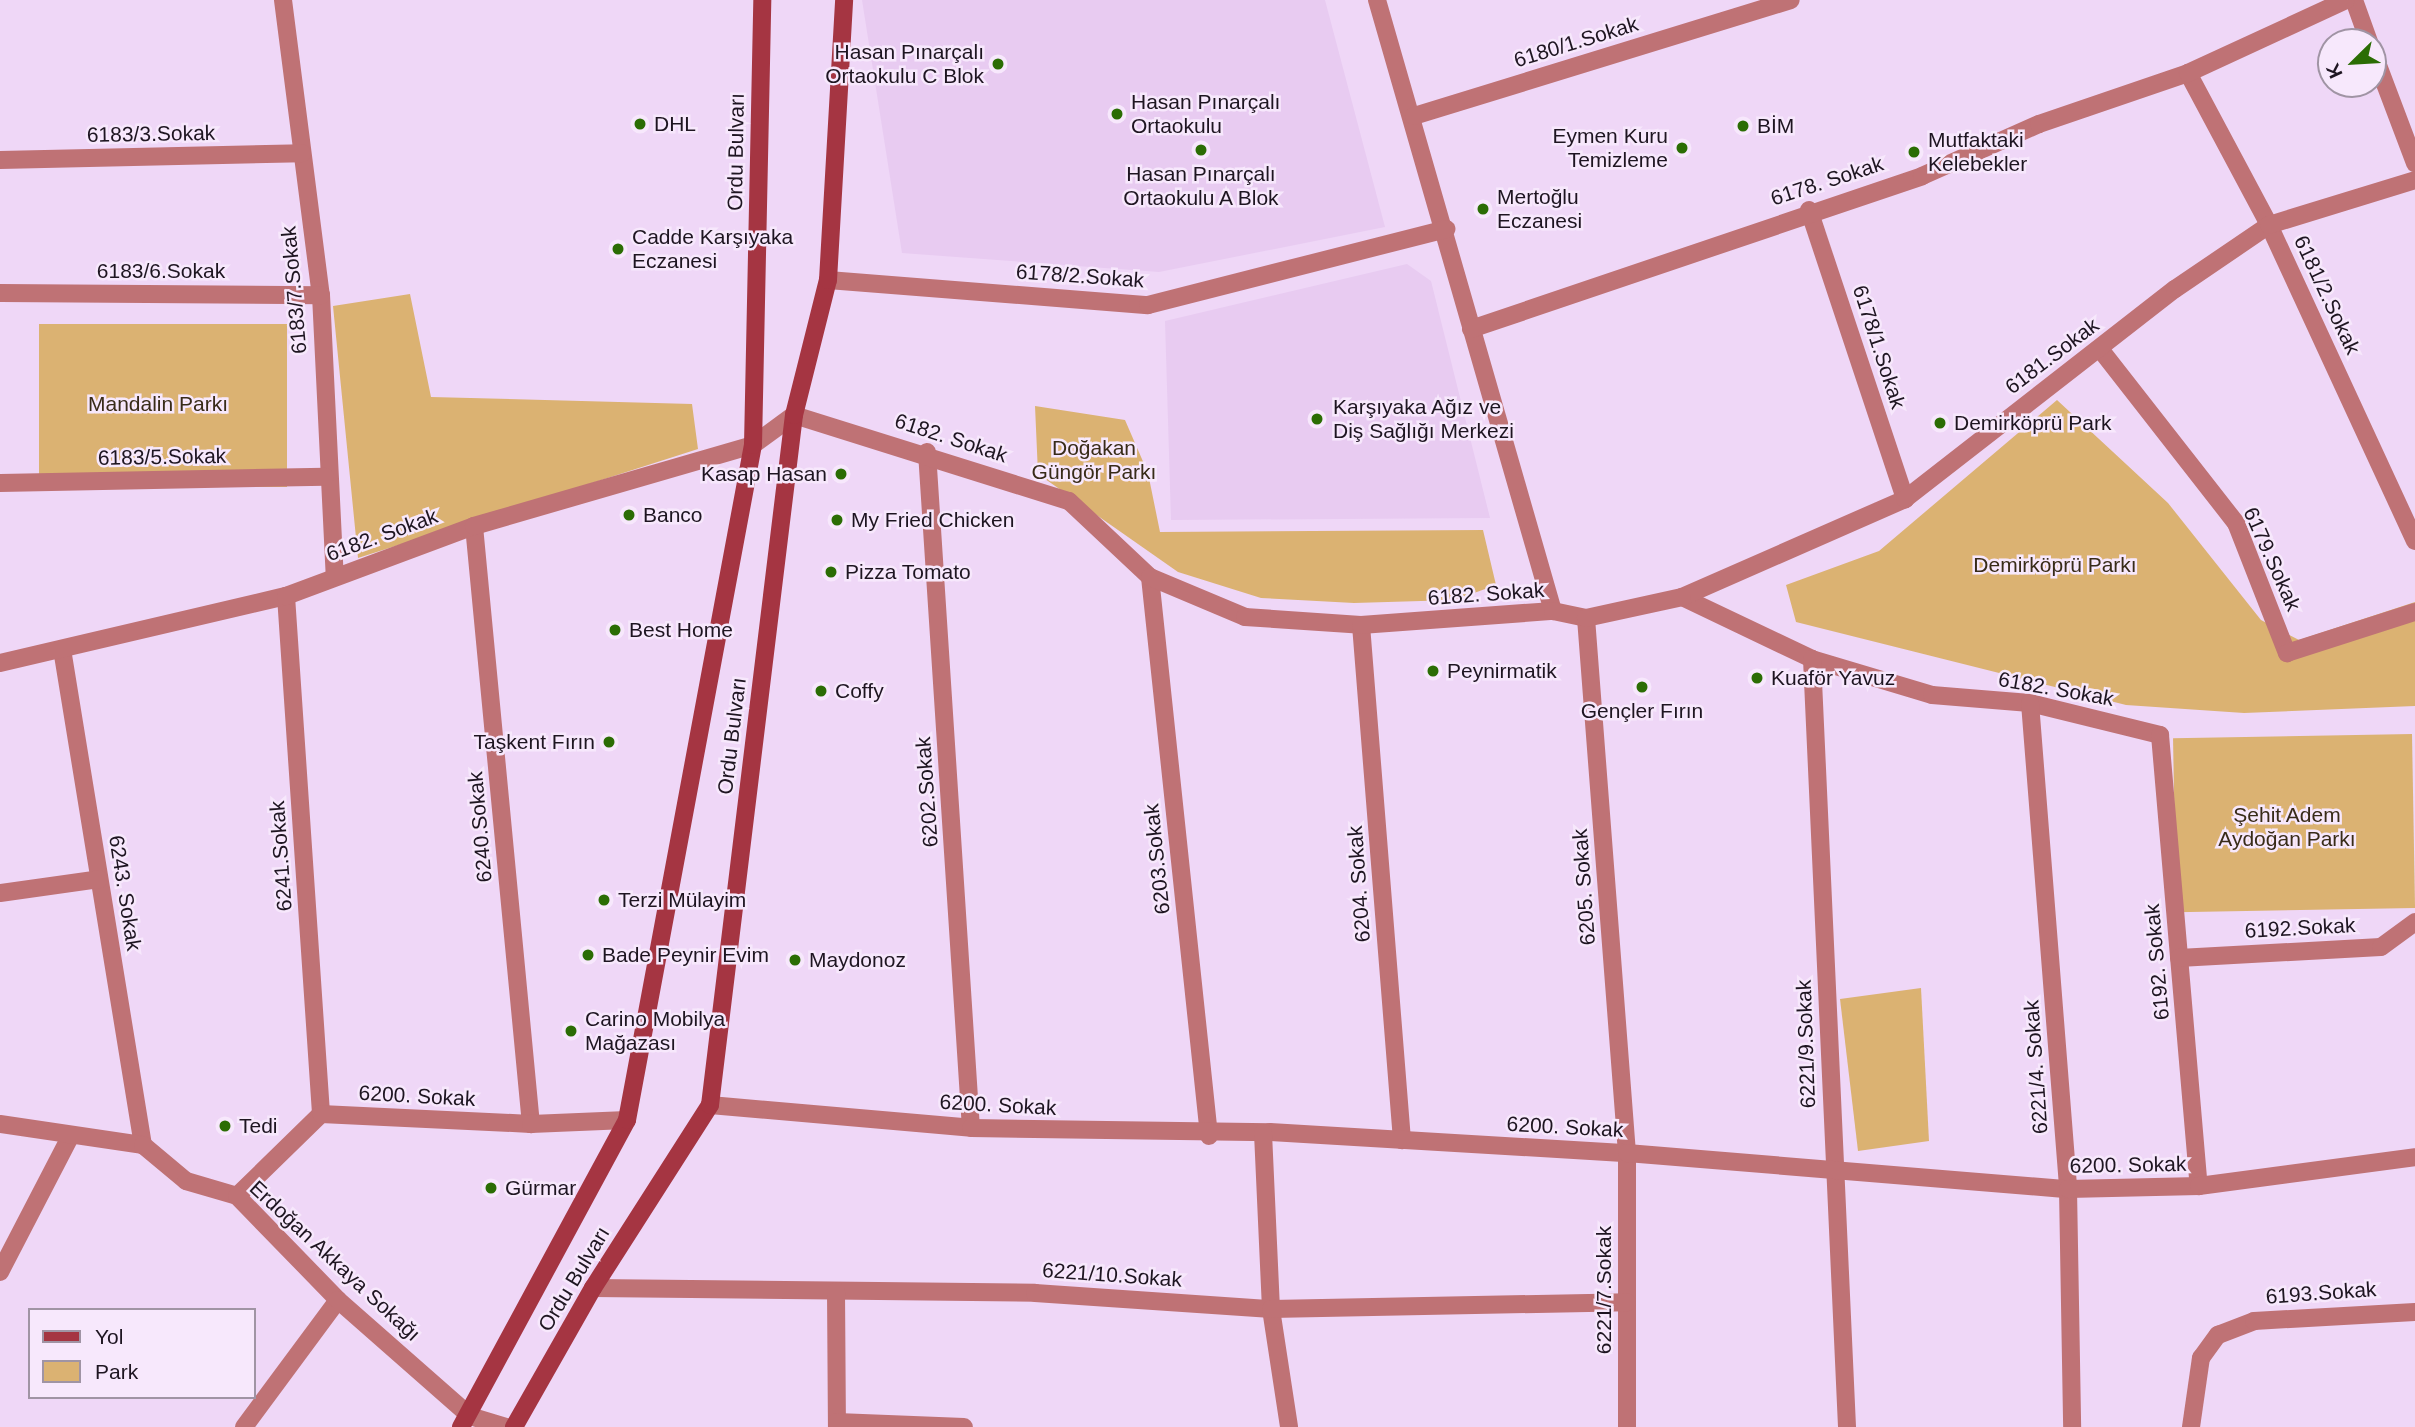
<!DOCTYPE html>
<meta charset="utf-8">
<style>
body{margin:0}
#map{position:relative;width:2415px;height:1427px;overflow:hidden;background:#efd7f7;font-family:Helvetica,sans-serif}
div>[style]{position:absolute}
.built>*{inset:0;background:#e8cbf1}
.green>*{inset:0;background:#dbb272;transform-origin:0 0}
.minor>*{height:18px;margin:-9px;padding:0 9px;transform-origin:9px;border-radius:9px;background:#bf7275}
.tertiary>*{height:18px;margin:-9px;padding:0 9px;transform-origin:9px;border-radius:9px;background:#bf7275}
.secondary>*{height:18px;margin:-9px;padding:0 9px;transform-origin:9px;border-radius:9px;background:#a53542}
.dots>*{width:19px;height:19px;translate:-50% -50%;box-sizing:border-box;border:4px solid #f7e8fc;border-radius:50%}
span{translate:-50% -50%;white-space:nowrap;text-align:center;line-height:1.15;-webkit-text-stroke:5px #f7e8fc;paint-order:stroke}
.street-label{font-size:21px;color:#1e1521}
.poi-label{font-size:21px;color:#1e1521}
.right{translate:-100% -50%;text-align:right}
.left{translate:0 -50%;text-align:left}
.park-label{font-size:21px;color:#382b18}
.legend{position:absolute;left:28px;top:1308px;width:228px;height:91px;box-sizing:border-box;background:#f7e8fc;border:2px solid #a094a4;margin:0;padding:9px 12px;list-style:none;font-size:21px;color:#1e1521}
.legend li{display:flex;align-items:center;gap:14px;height:35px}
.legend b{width:35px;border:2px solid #a094a4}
.north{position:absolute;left:2317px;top:28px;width:70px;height:70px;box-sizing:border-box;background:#f7e8fc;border:2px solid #a094a4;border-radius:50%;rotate:246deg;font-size:19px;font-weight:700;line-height:28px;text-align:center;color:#1e1521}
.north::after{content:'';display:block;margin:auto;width:24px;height:32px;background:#2b6d04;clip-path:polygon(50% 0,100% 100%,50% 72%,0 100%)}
</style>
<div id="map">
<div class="built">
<i style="clip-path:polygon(862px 0,1325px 0,1385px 227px,1159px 272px,902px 253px)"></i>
<i style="clip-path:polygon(1407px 264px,1431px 281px,1490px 518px,1171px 520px,1165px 321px)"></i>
</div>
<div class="green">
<i style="clip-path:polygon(410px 294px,431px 397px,692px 404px,698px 449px,358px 558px,333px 306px)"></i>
<i style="left:39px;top:324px;width:248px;height:163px"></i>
<i style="clip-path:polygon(2057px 400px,2168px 503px,2261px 620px,2299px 640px,2415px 602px,2415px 706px,2244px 713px,2126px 705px,1796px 622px,1786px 585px,1879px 551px)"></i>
<i style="clip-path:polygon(1035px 406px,1125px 420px,1148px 473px,1160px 532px,1483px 530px,1496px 585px,1455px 600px,1354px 603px,1261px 598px,1178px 572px,1038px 474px)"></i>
<i style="left:2412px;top:734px;width:174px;height:239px;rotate:89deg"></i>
<i style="clip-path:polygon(1921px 988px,1929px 1141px,1858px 1151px,1840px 999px)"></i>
</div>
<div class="minor">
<i style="left:283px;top:0;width:297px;rotate:82.7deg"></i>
<i style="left:321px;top:295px;width:282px;rotate:87.2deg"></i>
<i style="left:1377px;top:0;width:636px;rotate:73.93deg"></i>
<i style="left:2354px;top:0;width:45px;rotate:70.3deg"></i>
<i style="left:2373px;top:52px;width:119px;rotate:69.3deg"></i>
<i style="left:2188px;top:73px;width:172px;rotate:61.9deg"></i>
<i style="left:2269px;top:225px;width:348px;rotate:65.2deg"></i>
<i style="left:1414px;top:116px;width:394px;rotate:-17.1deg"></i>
<i style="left:0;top:160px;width:302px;rotate:-1.3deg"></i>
<i style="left:1809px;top:210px;width:305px;rotate:71.6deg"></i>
<i style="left:828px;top:280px;width:321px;rotate:4.5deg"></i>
<i style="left:1148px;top:305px;width:308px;rotate:-14.3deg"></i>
<i style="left:0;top:293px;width:321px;rotate:0.4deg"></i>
<i style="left:1471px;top:329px;width:476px;rotate:-18.7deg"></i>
<i style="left:1922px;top:176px;width:128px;rotate:-24deg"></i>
<i style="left:2039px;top:124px;width:157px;rotate:-18.9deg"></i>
<i style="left:2188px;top:73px;width:174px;rotate:-24.8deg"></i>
<i style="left:2100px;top:349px;width:221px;rotate:52deg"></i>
<i style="left:2236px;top:523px;width:140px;rotate:68.6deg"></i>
<i style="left:2287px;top:653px;width:134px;rotate:-17.8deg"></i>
<i style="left:927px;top:452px;width:677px;rotate:86.28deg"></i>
<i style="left:0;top:483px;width:325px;rotate:-1.1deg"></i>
<i style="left:474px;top:526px;width:601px;rotate:84.56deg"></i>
<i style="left:1150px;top:577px;width:562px;rotate:83.97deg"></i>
<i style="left:286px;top:596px;width:519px;rotate:86.13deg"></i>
<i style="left:1682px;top:597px;width:144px;rotate:25.5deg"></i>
<i style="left:1812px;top:659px;width:125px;rotate:16.7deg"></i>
<i style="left:1932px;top:695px;width:98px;rotate:4.7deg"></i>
<i style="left:2030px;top:703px;width:134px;rotate:13.8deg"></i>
<i style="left:2160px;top:735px;width:453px;rotate:85.1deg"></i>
<i style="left:1682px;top:597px;width:244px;rotate:-23.7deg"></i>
<i style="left:1905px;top:499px;width:342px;rotate:-37.9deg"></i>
<i style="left:2175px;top:289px;width:114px;rotate:-34.2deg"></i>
<i style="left:2269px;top:225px;width:153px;rotate:-17.1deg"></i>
<i style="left:1586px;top:618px;width:537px;rotate:85.62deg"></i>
<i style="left:1627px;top:1153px;width:274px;rotate:90deg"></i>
<i style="left:1361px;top:625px;width:517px;rotate:85.45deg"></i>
<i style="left:62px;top:649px;width:503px;rotate:80.73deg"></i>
<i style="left:1812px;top:659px;width:769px;rotate:87.39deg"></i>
<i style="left:2030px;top:703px;width:487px;rotate:85.5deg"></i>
<i style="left:2068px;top:1189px;width:238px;rotate:89deg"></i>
<i style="left:0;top:893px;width:100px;rotate:-8deg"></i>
<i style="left:2179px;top:958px;width:202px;rotate:-3.1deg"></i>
<i style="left:2381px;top:947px;width:42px;rotate:-36.3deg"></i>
<i style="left:710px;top:1105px;width:262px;rotate:5deg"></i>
<i style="left:971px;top:1128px;width:299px;rotate:0.8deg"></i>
<i style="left:1270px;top:1132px;width:358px;rotate:3.4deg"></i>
<i style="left:1627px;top:1153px;width:442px;rotate:4.7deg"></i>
<i style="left:2068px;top:1189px;width:131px;rotate:-1.3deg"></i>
<i style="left:2199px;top:1186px;width:218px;rotate:-7.6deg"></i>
<i style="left:1263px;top:1133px;width:176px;rotate:87.4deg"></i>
<i style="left:1271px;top:1309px;width:119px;rotate:81.3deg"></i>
<i style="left:237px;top:1196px;width:117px;rotate:-44.3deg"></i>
<i style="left:321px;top:1114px;width:210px;rotate:2.7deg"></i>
<i style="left:531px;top:1124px;width:96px;rotate:-2.4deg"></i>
<i style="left:0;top:1272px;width:152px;rotate:-62.6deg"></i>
<i style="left:593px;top:1288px;width:442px;rotate:0.6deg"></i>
<i style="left:1035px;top:1293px;width:237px;rotate:3.9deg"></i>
<i style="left:1271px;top:1309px;width:356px;rotate:-1.1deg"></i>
<i style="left:836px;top:1291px;width:136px;rotate:89.6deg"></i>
<i style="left:837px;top:1422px;width:127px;rotate:2.3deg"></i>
<i style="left:244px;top:1427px;width:158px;rotate:-53.5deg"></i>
<i style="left:2191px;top:1427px;width:70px;rotate:-81.8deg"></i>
<i style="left:2201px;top:1358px;width:29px;rotate:-54deg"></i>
<i style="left:2218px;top:1335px;width:39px;rotate:-21deg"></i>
<i style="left:2254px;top:1321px;width:161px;rotate:-3.2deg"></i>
</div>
<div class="tertiary">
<i style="left:0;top:663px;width:294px;rotate:-13.2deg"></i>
<i style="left:286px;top:596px;width:201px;rotate:-20.4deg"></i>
<i style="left:474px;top:526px;width:291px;rotate:-16.2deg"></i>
<i style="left:753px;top:445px;width:51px;rotate:-36.2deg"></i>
<i style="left:794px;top:415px;width:288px;rotate:17.4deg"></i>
<i style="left:1069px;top:501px;width:111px;rotate:43.2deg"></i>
<i style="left:1150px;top:577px;width:103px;rotate:22.8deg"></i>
<i style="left:1245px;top:617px;width:116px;rotate:3.9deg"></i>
<i style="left:1361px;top:625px;width:193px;rotate:-4.2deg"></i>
<i style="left:1553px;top:611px;width:34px;rotate:12deg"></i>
<i style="left:1586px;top:618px;width:98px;rotate:-12.3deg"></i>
<i style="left:0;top:1124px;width:145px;rotate:8.4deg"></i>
<i style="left:143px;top:1145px;width:56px;rotate:39.9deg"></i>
<i style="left:186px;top:1181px;width:53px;rotate:16.4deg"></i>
<i style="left:237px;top:1196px;width:145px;rotate:45.8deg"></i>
<i style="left:338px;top:1300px;width:176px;rotate:41.3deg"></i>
<i style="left:470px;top:1416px;width:39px;rotate:17deg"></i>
</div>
<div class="secondary">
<i style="left:461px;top:1427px;width:349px;rotate:-61.6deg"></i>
<i style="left:627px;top:1120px;width:687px;rotate:-79.43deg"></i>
<i style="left:753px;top:445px;width:445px;rotate:-88.8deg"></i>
<i style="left:514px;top:1427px;width:160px;rotate:-60.4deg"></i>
<i style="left:593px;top:1288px;width:217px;rotate:-57.4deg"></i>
<i style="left:710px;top:1105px;width:695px;rotate:-83.06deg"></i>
<i style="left:794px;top:415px;width:139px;rotate:-75.9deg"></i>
<i style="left:828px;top:280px;width:280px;rotate:-86.7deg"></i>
</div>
<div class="dots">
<i style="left:998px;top:64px;background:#2b6d04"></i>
<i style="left:1117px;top:114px;background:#2b6d04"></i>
<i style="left:640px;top:124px;background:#2b6d04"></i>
<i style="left:1743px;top:126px;background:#2b6d04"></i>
<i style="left:1682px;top:148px;background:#2b6d04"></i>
<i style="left:1201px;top:150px;background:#2b6d04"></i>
<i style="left:1914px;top:152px;background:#2b6d04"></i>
<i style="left:1483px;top:209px;background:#2b6d04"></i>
<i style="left:618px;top:249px;background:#2b6d04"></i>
<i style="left:1317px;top:419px;background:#2b6d04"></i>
<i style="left:1940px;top:423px;background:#2b6d04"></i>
<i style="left:841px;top:474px;background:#2b6d04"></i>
<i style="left:629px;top:515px;background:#2b6d04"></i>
<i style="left:837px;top:520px;background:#2b6d04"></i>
<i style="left:831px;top:572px;background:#2b6d04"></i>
<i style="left:615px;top:630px;background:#2b6d04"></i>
<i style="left:1433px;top:671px;background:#2b6d04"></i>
<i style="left:1757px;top:678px;background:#2b6d04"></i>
<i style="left:1642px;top:687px;background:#2b6d04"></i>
<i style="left:821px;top:691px;background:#2b6d04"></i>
<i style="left:609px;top:742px;background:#2b6d04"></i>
<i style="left:604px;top:900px;background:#2b6d04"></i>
<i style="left:588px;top:955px;background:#2b6d04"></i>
<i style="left:795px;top:960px;background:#2b6d04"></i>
<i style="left:571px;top:1031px;background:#2b6d04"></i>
<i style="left:225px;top:1126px;background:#2b6d04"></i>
<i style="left:491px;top:1188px;background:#2b6d04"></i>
</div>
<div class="street-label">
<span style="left:1576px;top:42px;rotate:-17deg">6180/1.Sokak</span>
<span style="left:151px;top:134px;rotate:-1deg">6183/3.Sokak</span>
<span style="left:736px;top:152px;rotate:-89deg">Ordu Bulvarı</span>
<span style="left:1827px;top:181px;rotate:-18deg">6178. Sokak</span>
<span style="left:161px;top:271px">6183/6.Sokak</span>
<span style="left:1080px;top:276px;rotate:4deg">6178/2.Sokak</span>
<span style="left:294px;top:290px;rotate:-95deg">6183/7.Sokak</span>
<span style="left:2327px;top:295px;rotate:65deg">6181/2.Sokak</span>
<span style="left:1879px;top:347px;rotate:72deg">6178/1.Sokak</span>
<span style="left:2052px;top:356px;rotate:-37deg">6181.Sokak</span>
<span style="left:951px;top:438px;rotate:18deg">6182. Sokak</span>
<span style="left:162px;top:457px;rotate:-1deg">6183/5.Sokak</span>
<span style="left:382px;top:535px;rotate:-20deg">6182. Sokak</span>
<span style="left:2272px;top:559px;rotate:66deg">6179.Sokak</span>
<span style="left:1486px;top:594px;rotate:-4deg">6182. Sokak</span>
<span style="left:2056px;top:689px;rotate:10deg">6182. Sokak</span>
<span style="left:732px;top:736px;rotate:-83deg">Ordu Bulvarı</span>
<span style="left:927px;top:792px;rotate:-94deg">6202.Sokak</span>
<span style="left:480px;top:827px;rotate:-95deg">6240.Sokak</span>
<span style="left:281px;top:856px;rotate:-94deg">6241.Sokak</span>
<span style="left:1157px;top:859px;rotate:-96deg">6203.Sokak</span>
<span style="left:1359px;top:884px;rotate:-94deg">6204. Sokak</span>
<span style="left:1584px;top:887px;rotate:-94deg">6205. Sokak</span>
<span style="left:125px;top:893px;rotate:81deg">6243. Sokak</span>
<span style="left:2300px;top:928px;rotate:-3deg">6192.Sokak</span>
<span style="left:2157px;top:962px;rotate:-95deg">6192. Sokak</span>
<span style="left:1806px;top:1044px;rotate:-92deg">6221/9.Sokak</span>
<span style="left:2036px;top:1067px;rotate:-94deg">6221/4. Sokak</span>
<span style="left:417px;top:1096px;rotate:3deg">6200. Sokak</span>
<span style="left:998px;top:1105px;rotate:3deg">6200. Sokak</span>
<span style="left:1565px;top:1127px;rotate:3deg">6200. Sokak</span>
<span style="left:2128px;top:1165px;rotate:-1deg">6200. Sokak</span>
<span style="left:335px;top:1261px;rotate:43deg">Erdoğan Akkaya Sokağı</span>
<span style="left:1112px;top:1275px;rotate:4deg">6221/10.Sokak</span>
<span style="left:574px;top:1279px;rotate:-59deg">Ordu Bulvarı</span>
<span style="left:1604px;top:1290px;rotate:-90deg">6221/7.Sokak</span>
<span style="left:2321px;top:1293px;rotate:-4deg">6193.Sokak</span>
</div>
<div class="poi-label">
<span class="right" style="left:984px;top:64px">Hasan Pınarçalı<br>Ortaokulu C Blok</span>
<span class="left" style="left:1131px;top:114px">Hasan Pınarçalı<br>Ortaokulu</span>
<span class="left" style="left:654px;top:124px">DHL</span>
<span class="left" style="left:1757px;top:126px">BİM</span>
<span class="right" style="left:1668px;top:148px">Eymen Kuru<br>Temizleme</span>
<span class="left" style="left:1928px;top:152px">Mutfaktaki<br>Kelebekler</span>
<span style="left:1201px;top:186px">Hasan Pınarçalı<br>Ortaokulu A Blok</span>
<span class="left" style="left:1497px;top:209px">Mertoğlu<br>Eczanesi</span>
<span class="left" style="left:632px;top:249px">Cadde Karşıyaka<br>Eczanesi</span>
<span class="left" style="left:1333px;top:419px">Karşıyaka Ağız ve<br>Diş Sağlığı Merkezi</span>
<span class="left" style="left:1954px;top:423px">Demirköprü Park</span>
<span class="right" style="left:827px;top:474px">Kasap Hasan</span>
<span class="left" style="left:643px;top:515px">Banco</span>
<span class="left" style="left:851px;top:520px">My Fried Chicken</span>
<span class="left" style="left:845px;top:572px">Pizza Tomato</span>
<span class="left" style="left:629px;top:630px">Best Home</span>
<span class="left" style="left:1447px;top:671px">Peynirmatik</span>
<span class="left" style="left:1771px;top:678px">Kuaför Yavuz</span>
<span class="left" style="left:835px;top:691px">Coffy</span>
<span style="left:1642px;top:711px">Gençler Fırın</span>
<span class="right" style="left:595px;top:742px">Taşkent Fırın</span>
<span class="left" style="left:618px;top:900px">Terzi Mülayim</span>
<span class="left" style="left:602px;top:955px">Bade Peynir Evim</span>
<span class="left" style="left:809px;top:960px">Maydonoz</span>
<span class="left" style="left:585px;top:1031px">Carino Mobilya<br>Mağazası</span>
<span class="left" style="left:239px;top:1126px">Tedi</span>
<span class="left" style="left:505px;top:1188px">Gürmar</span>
</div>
<div class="park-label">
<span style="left:158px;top:404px">Mandalin Parkı</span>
<span style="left:1094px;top:460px">Doğakan<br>Güngör Parkı</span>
<span style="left:2055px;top:565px">Demirköprü Parkı</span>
<span style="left:2287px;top:827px">Şehit Adem<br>Aydoğan Parkı</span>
</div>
<ul class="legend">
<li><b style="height:9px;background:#a53542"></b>Yol</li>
<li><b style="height:19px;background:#dbb272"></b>Park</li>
</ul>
<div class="north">K</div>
</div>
